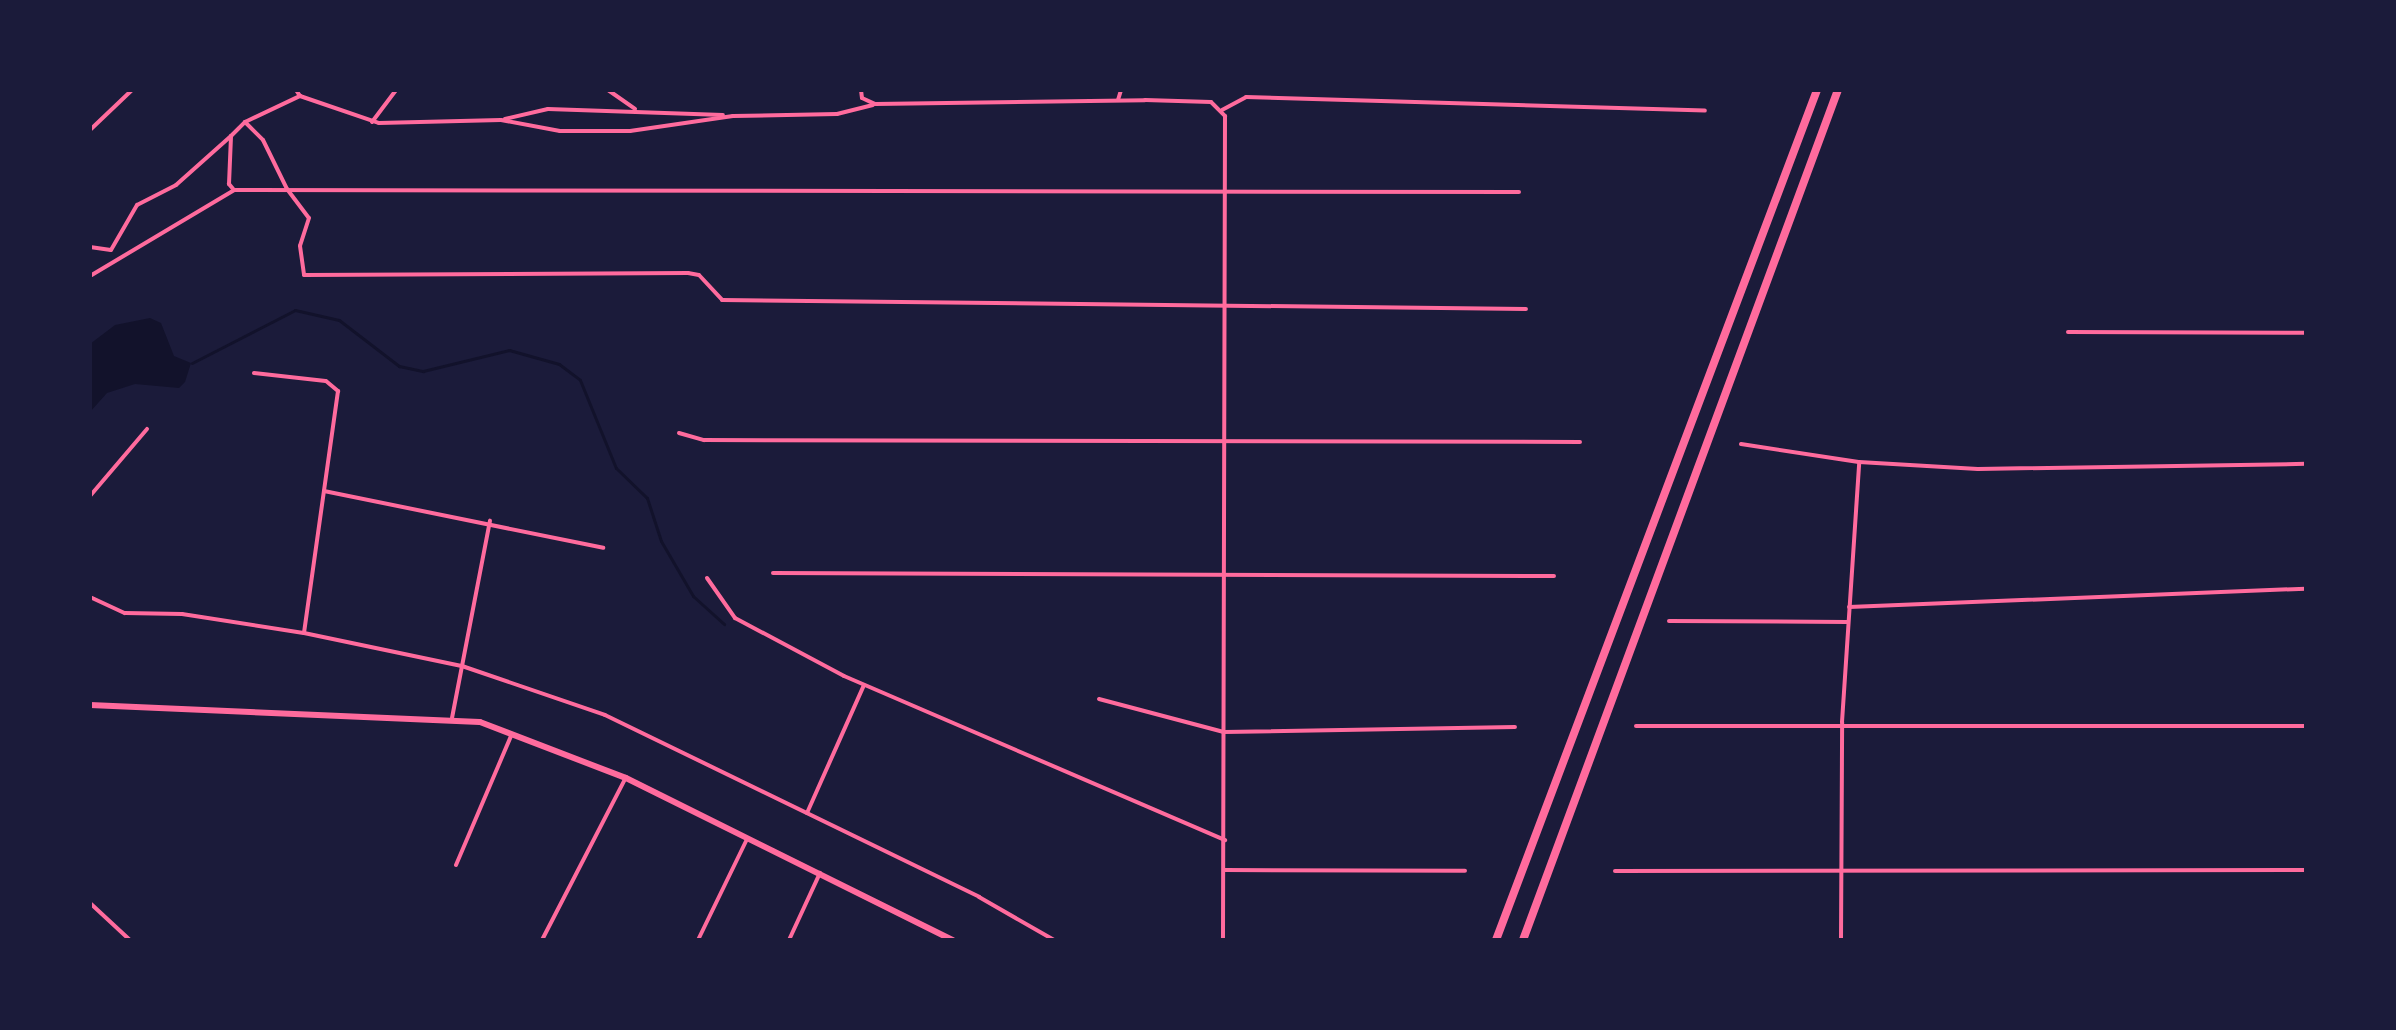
<!DOCTYPE html>
<style>
body{margin:0}
#map{position:relative;width:2396px;height:1030px;overflow:hidden;background:#1b1b3a;font-family:"Alegreya Sans",sans-serif}
div>[style]{position:absolute}
.water>*{inset:0;background:#12122b}
.stream>*{height:3px;margin:-1.5px;padding:0 1.5px;transform-origin:1.5px;border-radius:1.5px;background:#12122b}
.minor>*{height:4px;margin:-2px;padding:0 2px;transform-origin:2px;border-radius:2px;background:#ff6b9d}
.tertiary>*{height:6px;margin:-3px;padding:0 3px;transform-origin:3px;border-radius:3px;background:#ff6b9d}
.motorway>*{height:8px;margin:-4px;padding:0 4px;transform-origin:4px;border-radius:4px;background:#ff6b9d}
span{translate:-50% -50%;white-space:nowrap;text-align:center;line-height:1.15;-webkit-text-stroke:6px #1b1b3a;paint-order:stroke}
.frame{position:absolute;inset:0;border:92px solid #1b1b3a;pointer-events:none}
</style>
<div id="map">
<div class="water">
<i style="clip-path:polygon(150px 318px,161px 323px,174px 356px,191px 363px,185px 382px,179px 388px,135px 384px,107px 393px,90px 412px,90px 344px,115px 325px)"></i>
</div>
<div class="stream">
<i style="left:192px;top:363px;width:116px;rotate:-27.2deg"></i>
<i style="left:295px;top:310px;width:45px;rotate:12.8deg"></i>
<i style="left:339px;top:320px;width:76px;rotate:37.5deg"></i>
<i style="left:399px;top:366px;width:25px;rotate:12deg"></i>
<i style="left:423px;top:371px;width:89px;rotate:-13.7deg"></i>
<i style="left:509px;top:350px;width:52px;rotate:15.6deg"></i>
<i style="left:559px;top:364px;width:26px;rotate:37deg"></i>
<i style="left:580px;top:380px;width:95px;rotate:67.8deg"></i>
<i style="left:616px;top:468px;width:43px;rotate:44.1deg"></i>
<i style="left:647px;top:498px;width:45px;rotate:72deg"></i>
<i style="left:661px;top:541px;width:64px;rotate:59.8deg"></i>
<i style="left:693px;top:596px;width:42px;rotate:42.1deg"></i>
</div>
<div class="minor">
<i style="left:296px;top:90px;width:7px;rotate:56deg"></i>
<i style="left:300px;top:96px;width:83px;rotate:18.9deg"></i>
<i style="left:379px;top:123px;width:122px;rotate:-1.4deg"></i>
<i style="left:501px;top:120px;width:60px;rotate:10.6deg"></i>
<i style="left:560px;top:131px;width:70px"></i>
<i style="left:630px;top:131px;width:104px;rotate:-8.3deg"></i>
<i style="left:733px;top:116px;width:104px;rotate:-1.1deg"></i>
<i style="left:837px;top:114px;width:37px;rotate:-14deg"></i>
<i style="left:608px;top:90px;width:33px;rotate:35deg"></i>
<i style="left:861px;top:90px;width:8px;rotate:83deg"></i>
<i style="left:862px;top:98px;width:14px;rotate:25deg"></i>
<i style="left:875px;top:104px;width:270px;rotate:-0.8deg"></i>
<i style="left:1145px;top:100px;width:66px;rotate:1.7deg"></i>
<i style="left:1211px;top:102px;width:20px;rotate:45deg"></i>
<i style="left:1225px;top:116px;width:824px;rotate:90.14deg"></i>
<i style="left:1118px;top:100px;width:10px;rotate:-73deg"></i>
<i style="left:1222px;top:110px;width:27px;rotate:-28deg"></i>
<i style="left:1246px;top:97px;width:459px;rotate:1.7deg"></i>
<i style="left:505px;top:119px;width:44px;rotate:-13.1deg"></i>
<i style="left:548px;top:109px;width:175px;rotate:2deg"></i>
<i style="left:245px;top:122px;width:25px;rotate:45deg"></i>
<i style="left:263px;top:140px;width:55px;rotate:63.9deg"></i>
<i style="left:287px;top:189px;width:36px;rotate:53deg"></i>
<i style="left:309px;top:218px;width:29px;rotate:108deg"></i>
<i style="left:300px;top:246px;width:29px;rotate:82deg"></i>
<i style="left:304px;top:275px;width:384px;rotate:-0.3deg"></i>
<i style="left:688px;top:273px;width:11px;rotate:10deg"></i>
<i style="left:699px;top:275px;width:34px;rotate:47deg"></i>
<i style="left:722px;top:300px;width:804px;rotate:0.64deg"></i>
<i style="left:372px;top:122px;width:40px;rotate:-53deg"></i>
<i style="left:90px;top:130px;width:58px;rotate:-43.6deg"></i>
<i style="left:234px;top:190px;width:1285px;rotate:0.09deg"></i>
<i style="left:234px;top:190px;width:8px;rotate:-130deg"></i>
<i style="left:229px;top:184px;width:48px;rotate:-87.6deg"></i>
<i style="left:231px;top:136px;width:20px;rotate:-45deg"></i>
<i style="left:245px;top:122px;width:61px;rotate:-25.3deg"></i>
<i style="left:90px;top:247px;width:21px;rotate:8deg"></i>
<i style="left:111px;top:250px;width:52px;rotate:-60deg"></i>
<i style="left:137px;top:205px;width:44px;rotate:-27.1deg"></i>
<i style="left:176px;top:185px;width:74px;rotate:-41.7deg"></i>
<i style="left:90px;top:276px;width:168px;rotate:-30.8deg"></i>
<i style="left:2068px;top:332px;width:238px;rotate:0.2deg"></i>
<i style="left:254px;top:373px;width:72px;rotate:6.3deg"></i>
<i style="left:326px;top:381px;width:16px;rotate:40deg"></i>
<i style="left:338px;top:391px;width:244px;rotate:98deg"></i>
<i style="left:679px;top:433px;width:26px;rotate:16deg"></i>
<i style="left:704px;top:440px;width:876px;rotate:0.13deg"></i>
<i style="left:1741px;top:444px;width:119px;rotate:8.7deg"></i>
<i style="left:1859px;top:462px;width:119px;rotate:3.4deg"></i>
<i style="left:1978px;top:469px;width:328px;rotate:-0.9deg"></i>
<i style="left:324px;top:491px;width:285px;rotate:11.5deg"></i>
<i style="left:90px;top:496px;width:88px;rotate:-49.6deg"></i>
<i style="left:773px;top:573px;width:781px;rotate:0.22deg"></i>
<i style="left:707px;top:578px;width:49px;rotate:55deg"></i>
<i style="left:735px;top:618px;width:123px;rotate:28deg"></i>
<i style="left:844px;top:676px;width:415px;rotate:23.3deg"></i>
<i style="left:90px;top:597px;width:38px;rotate:25deg"></i>
<i style="left:125px;top:613px;width:57px;rotate:1deg"></i>
<i style="left:182px;top:614px;width:123px;rotate:8.9deg"></i>
<i style="left:304px;top:633px;width:161px;rotate:11.8deg"></i>
<i style="left:462px;top:666px;width:151px;rotate:18.9deg"></i>
<i style="left:605px;top:715px;width:416px;rotate:25.9deg"></i>
<i style="left:979px;top:897px;width:86px;rotate:29.8deg"></i>
<i style="left:1849px;top:607px;width:457px;rotate:-2.3deg"></i>
<i style="left:1669px;top:621px;width:178px;rotate:0.3deg"></i>
<i style="left:1099px;top:699px;width:129px;rotate:14.8deg"></i>
<i style="left:1224px;top:732px;width:291px;rotate:-1deg"></i>
<i style="left:452px;top:718px;width:201px;rotate:-79.1deg"></i>
<i style="left:1636px;top:726px;width:670px"></i>
<i style="left:807px;top:813px;width:140px;rotate:-66deg"></i>
<i style="left:456px;top:865px;width:142px;rotate:-66.9deg"></i>
<i style="left:1225px;top:870px;width:240px;rotate:0.2deg"></i>
<i style="left:1615px;top:871px;width:691px;rotate:-0.08deg"></i>
<i style="left:90px;top:903px;width:54px;rotate:42.8deg"></i>
<i style="left:542px;top:940px;width:181px;rotate:-62.7deg"></i>
<i style="left:698px;top:940px;width:112px;rotate:-64.1deg"></i>
<i style="left:789px;top:940px;width:74px;rotate:-65.2deg"></i>
<i style="left:1841px;top:940px;width:218px;rotate:-89.7deg"></i>
<i style="left:1842px;top:722px;width:260px;rotate:-86.2deg"></i>
</div>
<div class="tertiary">
<i style="left:90px;top:705px;width:390px;rotate:2.5deg"></i>
<i style="left:480px;top:722px;width:156px;rotate:21deg"></i>
<i style="left:626px;top:778px;width:365px;rotate:26.4deg"></i>
</div>
<div class="motorway">
<i style="left:1496px;top:940px;width:909px;rotate:-69.31deg"></i>
<i style="left:1523px;top:940px;width:906px;rotate:-69.67deg"></i>
</div>
<div class="frame"></div>
</div>
